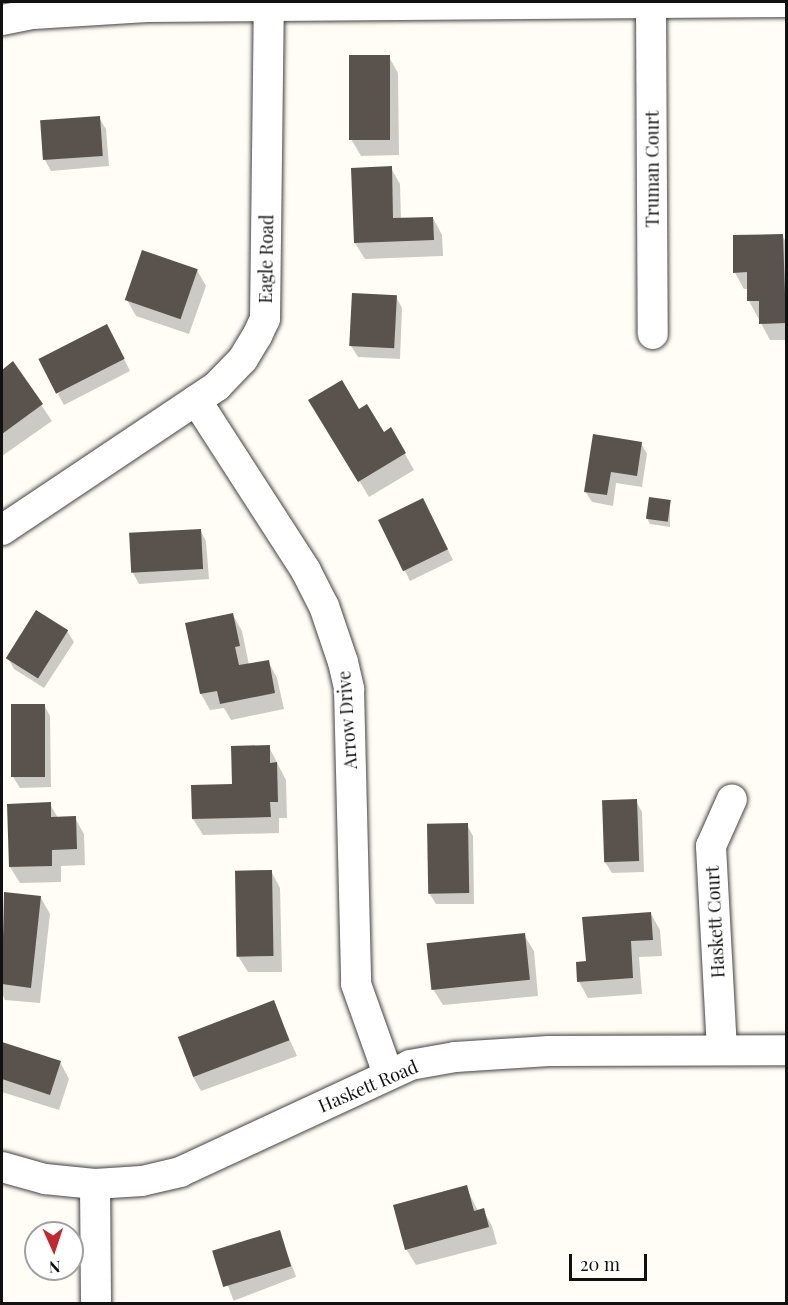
<!DOCTYPE html>
<style>
body{margin:0}
#map{position:relative;width:788px;height:1305px;overflow:hidden;background:#fffdf5;font-family:"Playfair Display",serif}
div>[style]{position:absolute}
.shadow>*{inset:0;background:#0003;transform-origin:0 0}
.building>*{inset:0;background:#5a524d;transform-origin:0 0}
.roads{filter:drop-shadow(0 0 2px #444) drop-shadow(0 0 2px #444)}
.minor>*{height:30px;margin:-15px;padding:0 15px;transform-origin:15px;border-radius:15px;background:#fff}
span{translate:-50% -50%;white-space:nowrap;text-align:center;line-height:1.15;-webkit-text-stroke:6px #fff;paint-order:stroke}
.street-label{font-size:18px;color:#111}
.frame{position:absolute;inset:0;border:3px solid #111;pointer-events:none}
.north{position:absolute;left:24px;top:1221px;width:60px;height:60px;box-sizing:border-box;background:#fff;border:2px solid #a0a0a0;border-radius:50%;rotate:177deg;font-size:16px;font-weight:700;line-height:24px;text-align:center;color:#111}
.north::after{content:'';display:block;margin:auto;width:21px;height:27px;background:#c4262e;clip-path:polygon(50% 0,100% 100%,50% 72%,0 100%)}
.scale{position:absolute;left:569px;top:1254px;width:78px;height:27px;box-sizing:border-box;border:3px solid #111;border-top:0;padding-left:8px;font-size:18px;line-height:21px;white-space:nowrap;color:#111;-webkit-text-stroke:4px #fff;paint-order:stroke}
</style>
<div id="map">
<div class="shadow">
<i style="clip-path:polygon(389px 57px,398px 73px,399px 155px,361px 156px,351px 139px)"></i>
<i style="clip-path:polygon(99px 118px,106px 129px,109px 166px,51px 171px,45px 160px)"></i>
<i style="clip-path:polygon(391px 168px,400px 184px,401px 219px,433px 218px,442px 235px,443px 256px,365px 259px,355px 243px)"></i>
<i style="clip-path:polygon(782px 235px,786px 242px,786px 340px,770px 340px,749px 301px,748px 289px,744px 289px,735px 273px)"></i>
<i style="clip-path:polygon(197px 270px,206px 286px,189px 334px,136px 316px,127px 300px)"></i>
<i style="clip-path:polygon(396px 297px,402px 308px,400px 359px,358px 357px,351px 346px)"></i>
<i style="clip-path:polygon(113px 337px,130px 371px,64px 405px,58px 394px)"></i>
<i style="clip-path:polygon(13px 363px,52px 421px,2px 456px,2px 371px)"></i>
<i style="clip-path:polygon(359px 411px,383px 434px,391px 429px,414px 470px,369px 497px,320px 416px)"></i>
<i style="clip-path:polygon(641px 443px,647px 454px,642px 487px,616px 483px,613px 506px,592px 502px,585px 491px)"></i>
<i style="clip-path:polygon(670px 501px,670px 527px,650px 524px,647px 518px)"></i>
<i style="clip-path:polygon(429px 511px,453px 560px,410px 581px,380px 520px)"></i>
<i style="clip-path:polygon(200px 530px,206px 541px,209px 579px,139px 584px,133px 573px,131px 535px)"></i>
<i style="clip-path:polygon(233px 615px,242px 631px,249px 665px,268px 661px,277px 678px,284px 709px,231px 720px,224px 708px,210px 710px,201px 694px,187px 624px)"></i>
<i style="clip-path:polygon(67px 631px,74px 642px,44px 688px,14px 669px,8px 658px)"></i>
<i style="clip-path:polygon(44px 705px,50px 716px,51px 787px,20px 788px,13px 777px)"></i>
<i style="clip-path:polygon(269px 747px,286px 780px,287px 818px,279px 818px,279px 833px,203px 835px,193px 819px,192px 787px,234px 785px)"></i>
<i style="clip-path:polygon(636px 801px,642px 812px,644px 872px,612px 873px,605px 862px,603px 802px)"></i>
<i style="clip-path:polygon(50px 804px,58px 818px,75px 818px,84px 834px,85px 865px,61px 866px,61px 882px,20px 883px,10px 867px)"></i>
<i style="clip-path:polygon(467px 825px,473px 836px,474px 904px,436px 904px,429px 893px)"></i>
<i style="clip-path:polygon(271px 871px,280px 888px,282px 972px,248px 972px,238px 956px)"></i>
<i style="clip-path:polygon(5px 894px,41px 898px,50px 914px,40px 1003px,5px 1000px,2px 993px)"></i>
<i style="clip-path:polygon(651px 914px,660px 930px,662px 956px,639px 957px,642px 994px,588px 998px,579px 982px,587px 962px)"></i>
<i style="clip-path:polygon(524px 935px,534px 951px,538px 996px,443px 1005px,433px 989px)"></i>
<i style="clip-path:polygon(273px 1002px,297px 1056px,201px 1091px,192px 1075px)"></i>
<i style="clip-path:polygon(2px 1044px,60px 1062px,69px 1079px,59px 1110px,2px 1092px)"></i>
<i style="clip-path:polygon(466px 1187px,478px 1211px,483px 1210px,492px 1226px,497px 1244px,416px 1265px,406px 1249px)"></i>
<i style="left:279px;top:1232px;width:48px;height:67px;rotate:69deg"></i>
</div>
<div class="building">
<i style="left:349px;top:55px;width:41px;height:85px"></i>
<i style="left:100px;top:116px;width:40px;height:60px;rotate:86deg"></i>
<i style="clip-path:polygon(392px 166px,393px 218px,433px 217px,434px 240px,354px 243px,351px 168px)"></i>
<i style="clip-path:polygon(783px 234px,786px 323px,759px 324px,759px 301px,747px 301px,747px 272px,733px 273px,733px 235px)"></i>
<i style="left:142px;top:250px;width:59px;height:53px;rotate:19deg"></i>
<i style="left:352px;top:293px;width:45px;height:53px;rotate:3deg"></i>
<i style="left:107px;top:324px;width:39px;height:77px;rotate:63deg"></i>
<i style="clip-path:polygon(13px 361px,43px 404px,2px 434px,2px 370px)"></i>
<i style="clip-path:polygon(342px 380px,359px 409px,367px 404px,384px 432px,391px 427px,406px 453px,358px 482px,308px 400px)"></i>
<i style="clip-path:polygon(593px 434px,642px 442px,637px 476px,611px 472px,607px 495px,584px 492px)"></i>
<i style="left:649px;top:497px;width:22px;height:22px;rotate:8deg"></i>
<i style="left:423px;top:498px;width:57px;height:50px;rotate:64deg"></i>
<i style="left:201px;top:529px;width:40px;height:72px;rotate:87deg"></i>
<i style="left:36px;top:610px;width:38px;height:57px;rotate:32deg"></i>
<i style="clip-path:polygon(233px 613px,240px 646px,235px 647px,239px 665px,269px 660px,275px 693px,220px 704px,217px 691px,200px 694px,185px 623px)"></i>
<i style="left:11px;top:704px;width:34px;height:73px"></i>
<i style="clip-path:polygon(270px 745px,270px 763px,277px 762px,278px 802px,270px 802px,271px 817px,192px 819px,191px 785px,232px 784px,231px 746px)"></i>
<i style="left:637px;top:799px;width:62px;height:35px;rotate:88deg"></i>
<i style="clip-path:polygon(51px 802px,51px 817px,76px 816px,77px 849px,52px 850px,52px 866px,9px 867px,7px 804px)"></i>
<i style="left:468px;top:823px;width:70px;height:41px;rotate:89deg"></i>
<i style="left:272px;top:870px;width:86px;height:37px;rotate:89deg"></i>
<i style="clip-path:polygon(4px 892px,41px 896px,31px 988px,2px 984px)"></i>
<i style="clip-path:polygon(651px 912px,653px 940px,631px 941px,633px 978px,577px 982px,576px 962px,586px 961px,582px 917px)"></i>
<i style="left:525px;top:933px;width:47px;height:99px;rotate:84deg"></i>
<i style="left:274px;top:1000px;width:43px;height:103px;rotate:69deg"></i>
<i style="clip-path:polygon(2px 1042px,61px 1061px,50px 1095px,2px 1079px)"></i>
<i style="clip-path:polygon(467px 1185px,474px 1211px,484px 1208px,489px 1227px,405px 1250px,393px 1205px)"></i>
<i style="left:280px;top:1230px;width:38px;height:71px;rotate:73deg"></i>
</div>
<div class="roads">
<div class="minor">
<i style="left:651px;top:4px;width:330px;rotate:89.7deg"></i>
<i style="left:2px;top:20px;width:32px;rotate:-11deg"></i>
<i style="left:33px;top:14px;width:114px;rotate:-3.5deg"></i>
<i style="left:147px;top:7px;width:639px;rotate:-0.45deg"></i>
<i style="left:196px;top:400px;width:203px;rotate:57.2deg"></i>
<i style="left:306px;top:571px;width:39px;rotate:63deg"></i>
<i style="left:324px;top:606px;width:59px;rotate:71.3deg"></i>
<i style="left:343px;top:662px;width:28px;rotate:77deg"></i>
<i style="left:349px;top:689px;width:295px;rotate:88.6deg"></i>
<i style="left:356px;top:984px;width:96px;rotate:70.4deg"></i>
<i style="left:2px;top:530px;width:259px;rotate:-33.8deg"></i>
<i style="left:217px;top:386px;width:37px;rotate:-46deg"></i>
<i style="left:243px;top:359px;width:27px;rotate:-59deg"></i>
<i style="left:257px;top:336px;width:19px;rotate:-65deg"></i>
<i style="left:265px;top:319px;width:317px;rotate:-89.3deg"></i>
<i style="left:722px;top:1050px;width:204px;rotate:-93.1deg"></i>
<i style="left:711px;top:846px;width:51px;rotate:-65.9deg"></i>
<i style="left:2px;top:1167px;width:45px;rotate:15.6deg"></i>
<i style="left:45px;top:1179px;width:50px;rotate:5.7deg"></i>
<i style="left:95px;top:1184px;width:47px;rotate:-3.7deg"></i>
<i style="left:142px;top:1181px;width:39px;rotate:-13deg"></i>
<i style="left:180px;top:1172px;width:254px;rotate:-24.9deg"></i>
<i style="left:410px;top:1065px;width:46px;rotate:-10.1deg"></i>
<i style="left:455px;top:1057px;width:94px;rotate:-3.7deg"></i>
<i style="left:549px;top:1051px;width:237px;rotate:-0.2deg"></i>
<i style="left:95px;top:1184px;width:120px;rotate:89.5deg"></i>
</div>
</div>
<div class="street-label">
<span style="left:652px;top:169px;rotate:-90deg">Truman Court</span>
<span style="left:266px;top:259px;rotate:-89deg">Eagle Road</span>
<span style="left:347px;top:720px;rotate:-94deg">Arrow Drive</span>
<span style="left:715px;top:922px;rotate:-93deg">Haskett Court</span>
<span style="left:368px;top:1086px;rotate:-23deg">Haskett Road</span>
</div>
<div class="frame"></div>
<div class="north">N</div>
<div class="scale">20 m</div>
</div>
